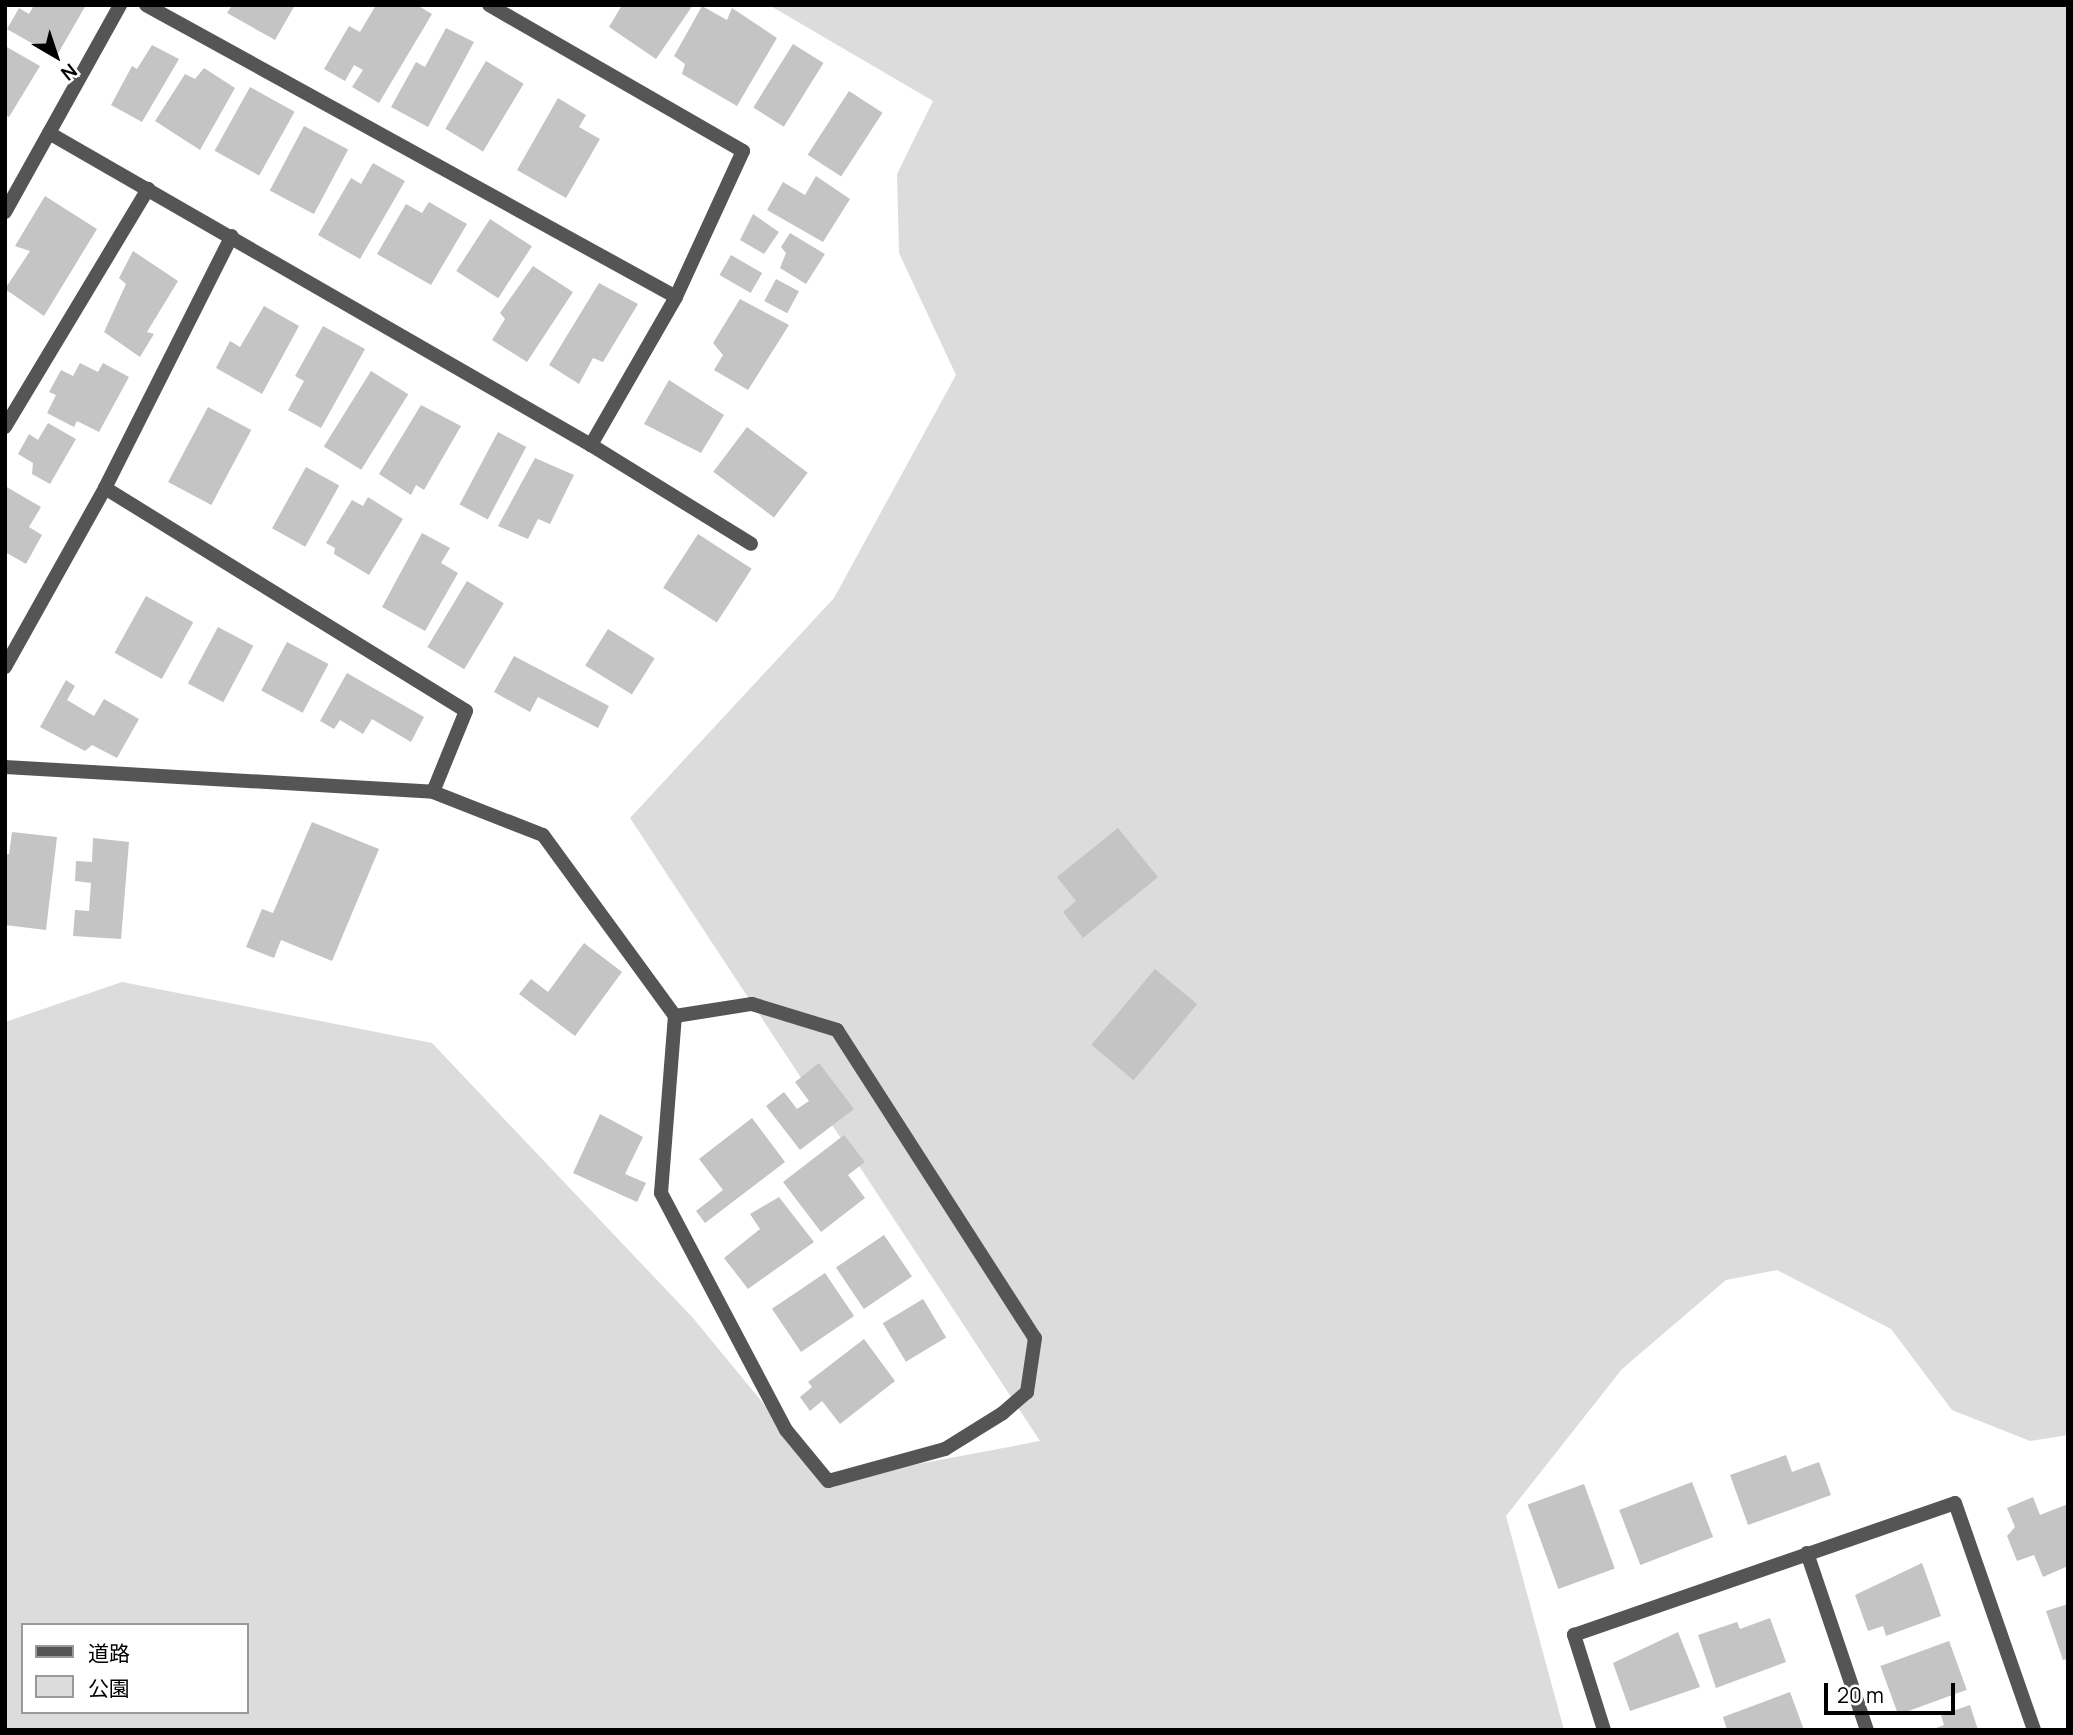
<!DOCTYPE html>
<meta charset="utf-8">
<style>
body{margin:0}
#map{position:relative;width:2073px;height:1735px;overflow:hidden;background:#fff;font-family:Manrope,"Noto Sans JP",sans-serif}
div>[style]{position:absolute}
.green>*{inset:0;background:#dcdcdc}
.building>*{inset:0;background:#c4c4c4;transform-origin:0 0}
.lane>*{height:14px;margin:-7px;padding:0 7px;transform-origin:7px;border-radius:7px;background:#555}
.street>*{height:14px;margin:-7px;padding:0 7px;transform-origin:7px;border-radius:7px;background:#555}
span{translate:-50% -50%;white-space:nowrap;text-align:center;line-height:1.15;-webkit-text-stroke:5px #fff;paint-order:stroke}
.frame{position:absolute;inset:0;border:7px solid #000;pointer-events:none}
.legend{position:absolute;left:21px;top:1623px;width:228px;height:91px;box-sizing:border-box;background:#fff;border:2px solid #999;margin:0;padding:9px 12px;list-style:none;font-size:21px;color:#000}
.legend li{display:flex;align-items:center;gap:14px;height:35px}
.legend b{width:35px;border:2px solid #999}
.north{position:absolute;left:21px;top:21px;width:70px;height:70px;-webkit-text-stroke:5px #fff;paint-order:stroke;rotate:141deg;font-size:19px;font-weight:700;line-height:28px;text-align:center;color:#000}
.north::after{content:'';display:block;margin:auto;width:24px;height:32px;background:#000;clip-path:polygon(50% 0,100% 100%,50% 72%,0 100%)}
.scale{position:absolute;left:1824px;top:1683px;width:131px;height:32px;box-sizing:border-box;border:4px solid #000;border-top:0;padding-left:9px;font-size:21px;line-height:24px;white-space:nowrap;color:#000;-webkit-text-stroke:5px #fff;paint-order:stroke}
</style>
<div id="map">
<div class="green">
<i style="clip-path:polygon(evenodd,769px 5px,2068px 5px,2068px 1435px,2030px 1441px,1952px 1410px,1891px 1329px,1777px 1270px,1726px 1280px,1622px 1369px,1506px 1516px,1564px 1730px,5px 1730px,5px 1022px,122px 982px,432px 1043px,693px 1318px,827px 1481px,1040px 1441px,630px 818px,834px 598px,956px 375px,899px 253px,897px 174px,933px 101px,769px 5px,23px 1625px,247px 1625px,247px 1712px,23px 1712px,23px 1625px)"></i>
</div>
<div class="building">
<i style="clip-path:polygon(34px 5px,86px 5px,56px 57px,7px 29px,19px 8px,29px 14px)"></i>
<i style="clip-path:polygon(232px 5px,295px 5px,275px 40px,227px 13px)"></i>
<i style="clip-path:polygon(376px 5px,417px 5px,432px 14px,379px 103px,352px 87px,363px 70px,354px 65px,345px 81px,324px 69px,349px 26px,360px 32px)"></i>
<i style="clip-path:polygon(622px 5px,693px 5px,656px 59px,609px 27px)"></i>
<i style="clip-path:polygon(702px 6px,727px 20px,732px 8px,777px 38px,737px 106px,682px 74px,685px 64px,674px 56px)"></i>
<i style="clip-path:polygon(446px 28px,474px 42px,428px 127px,391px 107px,416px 62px,425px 67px)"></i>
<i style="left:793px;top:44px;width:36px;height:75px;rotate:32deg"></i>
<i style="clip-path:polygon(152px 45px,179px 59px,142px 122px,111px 105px,132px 66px,137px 69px)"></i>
<i style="clip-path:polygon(5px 46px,40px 66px,9px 117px,5px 115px)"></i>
<i style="left:486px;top:61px;width:44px;height:79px;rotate:31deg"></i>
<i style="clip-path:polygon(204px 68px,235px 88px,200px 150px,155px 121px,185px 74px,195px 79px)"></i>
<i style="left:250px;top:87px;width:51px;height:73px;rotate:29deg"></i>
<i style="left:849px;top:91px;width:40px;height:76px;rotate:33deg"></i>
<i style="clip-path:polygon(558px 98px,586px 115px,579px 127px,600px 139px,566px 198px,517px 170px)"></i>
<i style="left:304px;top:126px;width:50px;height:73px;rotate:28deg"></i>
<i style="clip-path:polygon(373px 163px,405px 181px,360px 259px,318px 235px,351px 178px,361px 184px)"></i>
<i style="clip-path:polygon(816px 176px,850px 199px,823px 242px,767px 210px,783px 182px,805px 195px)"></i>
<i style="clip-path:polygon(45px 196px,97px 229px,44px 316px,5px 289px,30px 251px,15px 246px)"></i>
<i style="clip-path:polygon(429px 202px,467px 224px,431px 285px,377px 254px,406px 204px,422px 213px)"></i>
<i style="clip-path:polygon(753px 214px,779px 232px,764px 254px,740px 240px)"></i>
<i style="left:490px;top:219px;width:50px;height:62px;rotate:33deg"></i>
<i style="clip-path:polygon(790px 233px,825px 254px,806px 284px,780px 268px,786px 253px,781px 247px)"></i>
<i style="clip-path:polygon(133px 251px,178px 281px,147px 332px,154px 334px,140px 357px,104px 332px,126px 284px,119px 278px)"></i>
<i style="left:731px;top:255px;width:36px;height:23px;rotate:30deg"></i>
<i style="clip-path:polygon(533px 266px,573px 292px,527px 362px,492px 340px,505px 319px,500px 313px)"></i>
<i style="left:776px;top:279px;width:26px;height:25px;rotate:28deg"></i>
<i style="clip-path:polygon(599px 283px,638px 304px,603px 362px,593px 358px,579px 384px,549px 365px)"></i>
<i style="clip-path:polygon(740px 299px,789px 325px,748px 390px,714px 370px,723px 355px,713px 343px)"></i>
<i style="clip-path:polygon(264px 306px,299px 326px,262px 394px,216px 368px,230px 341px,240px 347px)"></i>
<i style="clip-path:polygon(323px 326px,365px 349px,321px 428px,288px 410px,304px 381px,295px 376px)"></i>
<i style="clip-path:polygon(80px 363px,98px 372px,103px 363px,129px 377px,99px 432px,77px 421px,74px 427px,47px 413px,56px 395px,49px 392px,61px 370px,73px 376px)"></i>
<i style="left:371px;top:371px;width:44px;height:89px;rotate:32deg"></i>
<i style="clip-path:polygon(669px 380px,724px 415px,701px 453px,644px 424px)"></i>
<i style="clip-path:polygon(421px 405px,461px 426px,424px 490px,416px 485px,411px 495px,379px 474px)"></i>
<i style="left:208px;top:407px;width:49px;height:85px;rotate:28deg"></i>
<i style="clip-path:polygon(48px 423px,76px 439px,50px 484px,32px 474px,33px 463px,18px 454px,29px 434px,38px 440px)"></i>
<i style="left:747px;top:427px;width:76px;height:56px;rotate:37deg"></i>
<i style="left:498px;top:432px;width:32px;height:82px;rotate:28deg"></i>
<i style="clip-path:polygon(535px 458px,574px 475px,550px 524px,538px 519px,528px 539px,498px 526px)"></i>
<i style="left:306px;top:467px;width:38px;height:70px;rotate:29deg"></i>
<i style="clip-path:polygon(5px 486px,41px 507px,29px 527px,42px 535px,26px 564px,5px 552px)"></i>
<i style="clip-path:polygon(368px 497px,403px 519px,369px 575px,334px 554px,335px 548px,326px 543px,352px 500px,363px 506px)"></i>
<i style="clip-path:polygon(422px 533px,450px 548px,441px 563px,458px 573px,425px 631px,382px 607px)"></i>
<i style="left:698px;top:534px;width:64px;height:64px;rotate:33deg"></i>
<i style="left:467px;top:581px;width:43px;height:77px;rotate:31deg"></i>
<i style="left:146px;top:596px;width:54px;height:65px;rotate:29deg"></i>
<i style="left:218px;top:627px;width:40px;height:64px;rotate:28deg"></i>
<i style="left:608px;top:629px;width:55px;height:43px;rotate:32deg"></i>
<i style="left:287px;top:642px;width:47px;height:55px;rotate:28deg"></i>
<i style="clip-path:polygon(514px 656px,609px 706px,598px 728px,538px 697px,530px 712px,494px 692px)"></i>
<i style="clip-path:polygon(347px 673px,424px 717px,411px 742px,372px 719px,363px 734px,340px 720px,334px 729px,320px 721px)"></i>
<i style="clip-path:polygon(66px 680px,75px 686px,67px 700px,94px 716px,104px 699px,139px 719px,117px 758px,92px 745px,85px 751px,40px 727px)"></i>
<i style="clip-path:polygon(312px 822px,379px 849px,332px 961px,281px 940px,274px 958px,246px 947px,262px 909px,273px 913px)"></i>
<i style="clip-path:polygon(1118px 828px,1158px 877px,1083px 938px,1063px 912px,1076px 901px,1057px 877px)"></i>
<i style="clip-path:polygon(12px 832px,57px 837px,46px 930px,5px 925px,5px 854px,9px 854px)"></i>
<i style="clip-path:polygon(93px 838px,129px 842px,121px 939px,73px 936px,75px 910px,89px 911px,91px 883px,75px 881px,76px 861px,92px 862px)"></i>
<i style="clip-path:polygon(584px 943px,622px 972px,575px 1036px,519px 994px,531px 979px,548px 992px)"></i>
<i style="left:1155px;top:969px;width:55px;height:99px;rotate:40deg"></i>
<i style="clip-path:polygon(819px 1063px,854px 1109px,800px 1150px,766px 1106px,784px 1092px,797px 1109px,809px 1101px,795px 1082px)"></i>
<i style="clip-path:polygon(600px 1114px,643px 1137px,625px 1174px,646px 1183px,637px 1202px,573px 1173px)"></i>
<i style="clip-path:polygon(752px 1118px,785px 1162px,705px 1223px,696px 1211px,723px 1190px,699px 1159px)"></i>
<i style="clip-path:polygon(844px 1135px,865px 1162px,848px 1175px,865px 1198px,821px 1232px,783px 1182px)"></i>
<i style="clip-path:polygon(779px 1197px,814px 1242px,748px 1289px,724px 1258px,760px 1229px,750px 1214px)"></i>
<i style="left:884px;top:1235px;width:50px;height:58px;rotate:56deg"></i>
<i style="left:825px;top:1273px;width:52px;height:64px;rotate:56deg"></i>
<i style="left:923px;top:1299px;width:45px;height:47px;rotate:59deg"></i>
<i style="clip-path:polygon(864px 1339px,895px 1381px,840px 1424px,822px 1401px,810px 1411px,800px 1397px,812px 1387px,808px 1382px)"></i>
<i style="clip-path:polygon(1786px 1455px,1792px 1472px,1819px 1462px,1831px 1495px,1748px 1525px,1730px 1475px)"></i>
<i style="left:1692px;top:1482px;width:59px;height:78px;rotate:69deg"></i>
<i style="left:1584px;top:1484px;width:90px;height:60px;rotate:70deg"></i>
<i style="clip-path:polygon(2033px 1497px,2040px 1515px,2068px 1504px,2068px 1566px,2043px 1577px,2034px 1555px,2017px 1561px,2007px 1536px,2015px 1527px,2007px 1508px)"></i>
<i style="clip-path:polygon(1922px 1563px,1941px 1616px,1886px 1636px,1883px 1626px,1868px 1631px,1855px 1595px)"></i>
<i style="clip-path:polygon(2068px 1604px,2068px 1659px,2063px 1660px,2046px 1611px)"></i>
<i style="clip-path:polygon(1770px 1618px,1786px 1662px,1716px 1688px,1698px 1635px,1737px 1622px,1740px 1629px)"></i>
<i style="clip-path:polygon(1678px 1632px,1700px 1687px,1630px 1711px,1613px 1663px)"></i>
<i style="left:1949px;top:1641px;width:52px;height:73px;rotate:70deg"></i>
<i style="clip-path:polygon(1790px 1692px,1804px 1730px,1727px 1730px,1723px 1717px)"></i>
<i style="clip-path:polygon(1970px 1705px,1978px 1730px,1931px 1730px,1944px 1725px,1941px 1715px)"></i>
</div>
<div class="lane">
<i style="left:5px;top:427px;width:278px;rotate:-59deg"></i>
</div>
<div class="street">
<i style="left:146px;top:5px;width:605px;rotate:28.85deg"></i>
<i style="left:489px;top:5px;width:293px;rotate:29.9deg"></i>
<i style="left:743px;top:151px;width:161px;rotate:114.7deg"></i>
<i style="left:676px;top:297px;width:171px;rotate:119.9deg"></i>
<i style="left:49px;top:133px;width:625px;rotate:29.93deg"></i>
<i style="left:591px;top:445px;width:188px;rotate:31.7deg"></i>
<i style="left:5px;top:212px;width:237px;rotate:-60.9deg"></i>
<i style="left:105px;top:488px;width:424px;rotate:31.7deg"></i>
<i style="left:466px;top:711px;width:87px;rotate:112.2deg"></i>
<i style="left:5px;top:667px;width:205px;rotate:-60.8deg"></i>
<i style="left:105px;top:488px;width:282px;rotate:-63.3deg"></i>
<i style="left:5px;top:767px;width:429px;rotate:3.3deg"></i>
<i style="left:433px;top:792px;width:118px;rotate:21.4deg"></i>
<i style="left:543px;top:835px;width:224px;rotate:53.9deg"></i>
<i style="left:675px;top:1016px;width:78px;rotate:-8.9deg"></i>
<i style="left:752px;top:1004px;width:89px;rotate:17deg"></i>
<i style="left:837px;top:1030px;width:366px;rotate:57.3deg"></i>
<i style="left:1035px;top:1338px;width:55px;rotate:98.4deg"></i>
<i style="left:1027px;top:1392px;width:32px;rotate:139deg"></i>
<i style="left:1003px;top:1413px;width:68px;rotate:148.2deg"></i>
<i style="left:945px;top:1449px;width:121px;rotate:164.7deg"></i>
<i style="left:828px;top:1481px;width:66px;rotate:-129.5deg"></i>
<i style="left:786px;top:1430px;width:268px;rotate:-117.8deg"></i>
<i style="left:661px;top:1193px;width:178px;rotate:-85.5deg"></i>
<i style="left:1807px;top:1553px;width:187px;rotate:71.3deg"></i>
<i style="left:1604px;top:1730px;width:100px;rotate:-107.5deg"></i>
<i style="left:1574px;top:1635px;width:403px;rotate:-19.1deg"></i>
<i style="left:1955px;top:1503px;width:240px;rotate:70.8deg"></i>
</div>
<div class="frame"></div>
<ul class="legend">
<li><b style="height:9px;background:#555"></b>道路</li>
<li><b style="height:19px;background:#dcdcdc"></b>公園</li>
</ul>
<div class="north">N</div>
<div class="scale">20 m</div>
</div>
